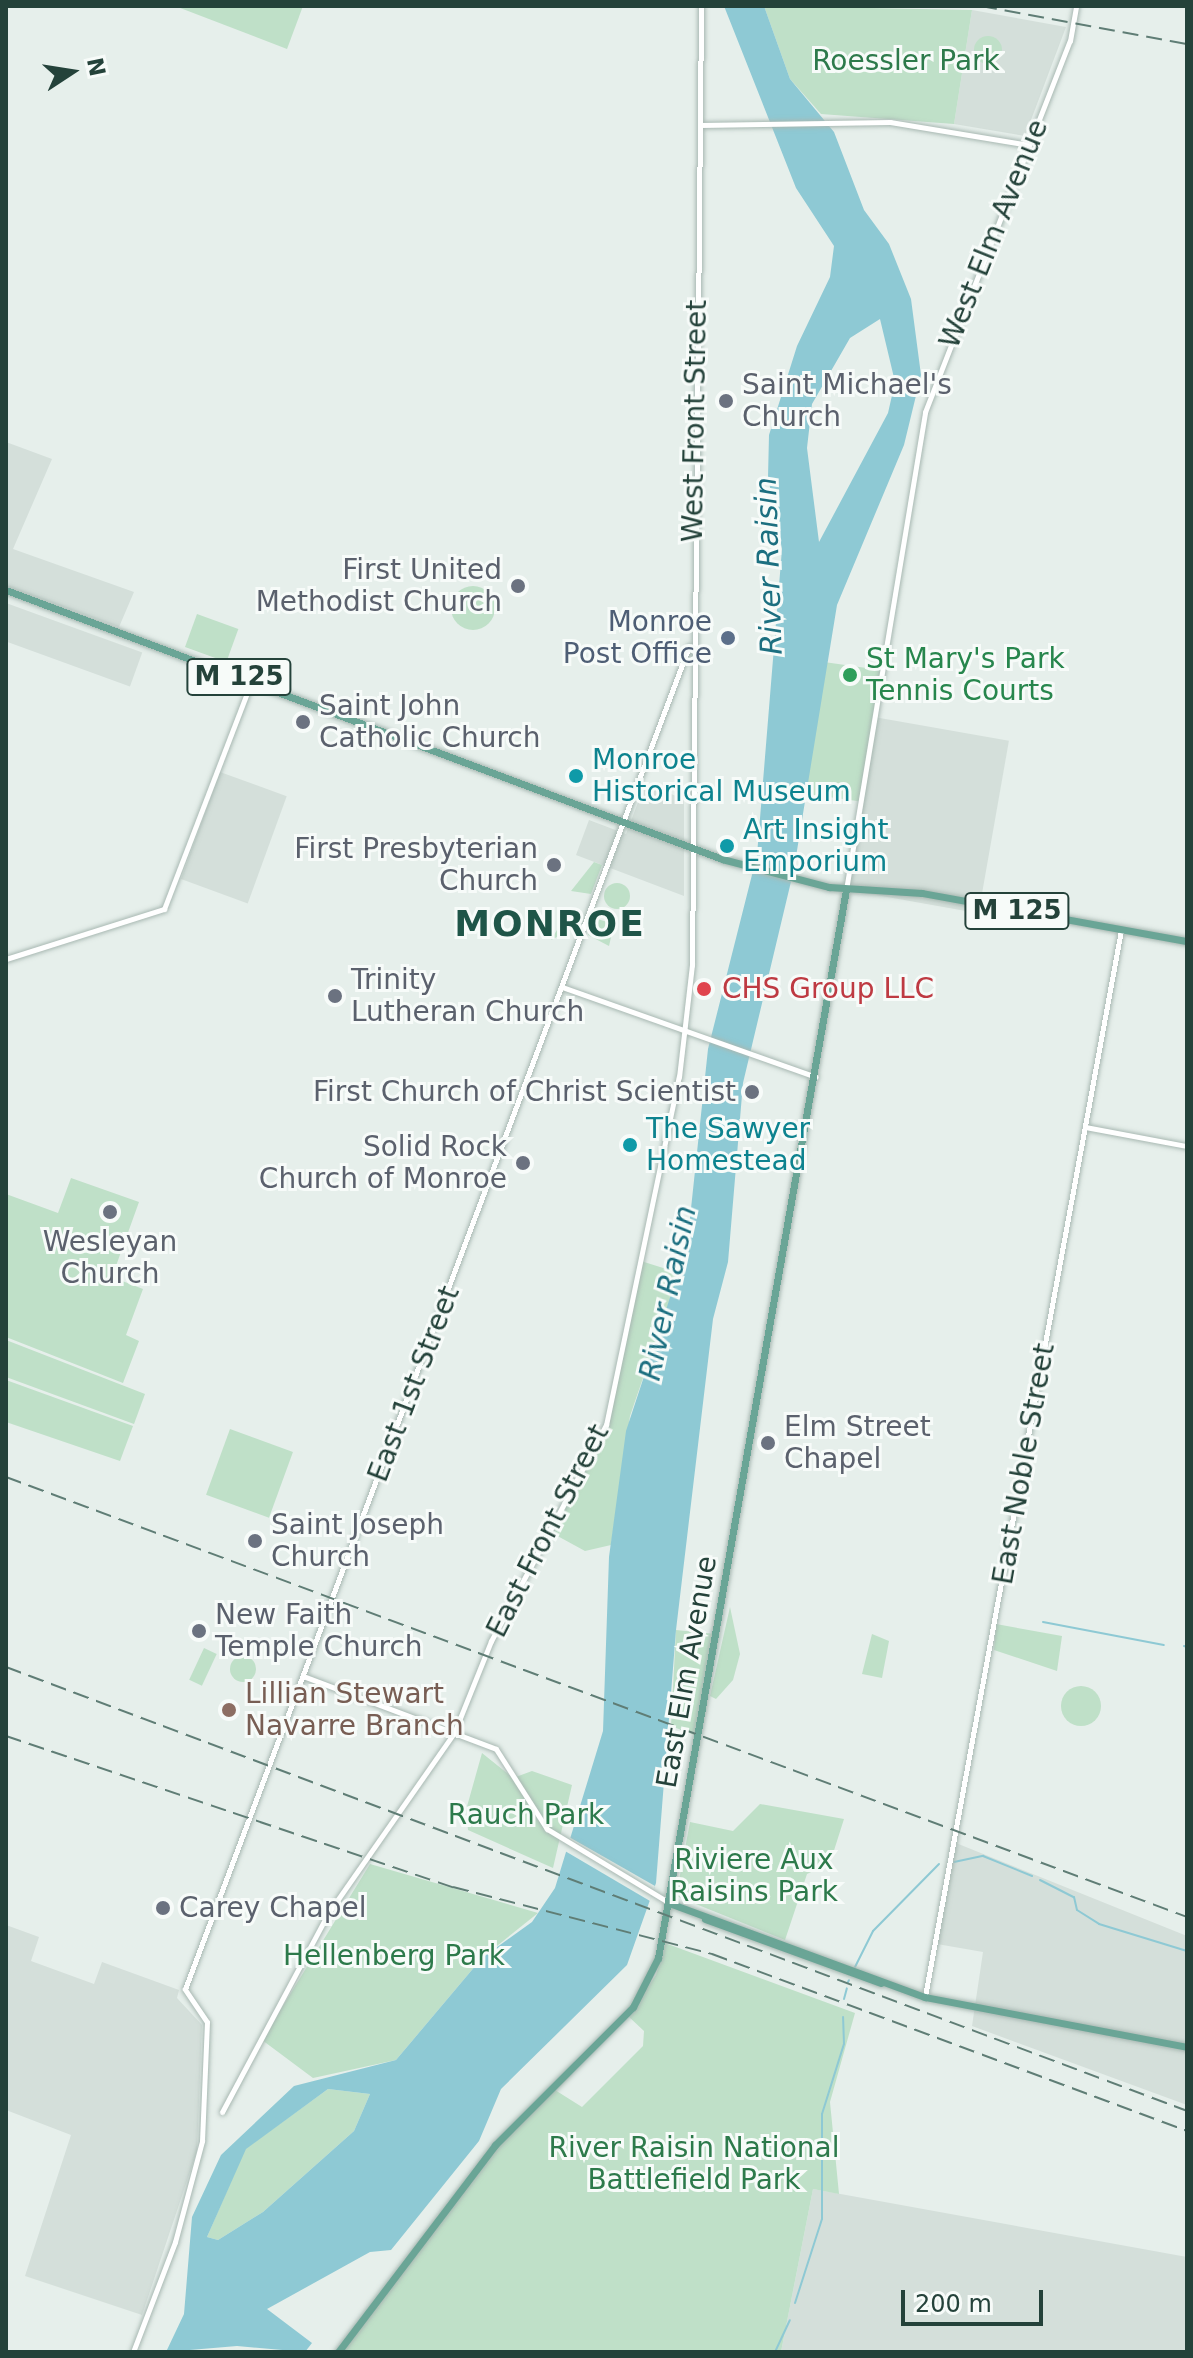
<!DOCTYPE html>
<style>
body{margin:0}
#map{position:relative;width:1193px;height:2358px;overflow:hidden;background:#e6efeb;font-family:"DejaVu Sans",sans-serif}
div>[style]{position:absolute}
.built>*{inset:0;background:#d4dfda;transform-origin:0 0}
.green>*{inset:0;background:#bfe0c8;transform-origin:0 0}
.round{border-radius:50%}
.water>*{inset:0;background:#8ec9d4}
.pier>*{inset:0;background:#e6efeb}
.stream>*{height:2px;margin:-1px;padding:0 1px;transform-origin:1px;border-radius:1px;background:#8ec9d4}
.roads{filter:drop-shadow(0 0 2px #a8b8b2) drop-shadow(0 0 2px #a8b8b2)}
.minor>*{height:5px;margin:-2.5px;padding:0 2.5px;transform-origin:2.5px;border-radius:2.5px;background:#fff}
.major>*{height:7px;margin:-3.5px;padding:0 3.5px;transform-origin:3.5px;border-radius:3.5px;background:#6aa596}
.rail>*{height:2px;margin-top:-1px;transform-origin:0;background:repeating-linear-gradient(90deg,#5f7d75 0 16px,transparent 0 24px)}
.dots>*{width:22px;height:22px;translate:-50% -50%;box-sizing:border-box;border:4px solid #f7fbf9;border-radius:50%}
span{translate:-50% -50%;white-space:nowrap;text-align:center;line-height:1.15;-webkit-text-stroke:6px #f7fbf9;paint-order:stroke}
.shield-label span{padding:2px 6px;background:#f7fbf9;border:2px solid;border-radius:6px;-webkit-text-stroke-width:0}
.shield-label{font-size:26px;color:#24423a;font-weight:700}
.park-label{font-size:28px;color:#2d7a4b}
.street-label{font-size:28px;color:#24423a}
.worship-label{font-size:28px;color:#5b616d}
.left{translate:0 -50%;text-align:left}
.right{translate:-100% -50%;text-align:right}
.service-label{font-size:28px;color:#4e5e75}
.leisure-label{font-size:28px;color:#27864d}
.culture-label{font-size:28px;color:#0d838f}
.health-label{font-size:28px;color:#be3a42}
.education-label{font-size:28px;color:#785e54}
.water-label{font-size:30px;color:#1c6f80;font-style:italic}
.district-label{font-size:36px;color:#1f5548;font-weight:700;letter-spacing:2px}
.frame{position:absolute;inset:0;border:8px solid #24423a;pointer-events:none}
.north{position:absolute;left:32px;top:32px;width:80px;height:80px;-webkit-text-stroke:6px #f7fbf9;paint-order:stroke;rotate:78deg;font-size:22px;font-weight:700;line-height:32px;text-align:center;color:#24423a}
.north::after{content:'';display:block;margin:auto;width:28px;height:36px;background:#24423a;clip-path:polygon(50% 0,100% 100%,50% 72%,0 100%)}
.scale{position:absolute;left:901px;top:2290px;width:142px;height:36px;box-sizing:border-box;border:4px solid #24423a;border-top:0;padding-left:10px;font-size:24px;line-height:28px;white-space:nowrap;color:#24423a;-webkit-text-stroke:6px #f7fbf9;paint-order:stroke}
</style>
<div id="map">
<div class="built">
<i style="clip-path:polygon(972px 10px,1066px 27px,1025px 136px,954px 124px)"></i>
<i style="clip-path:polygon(6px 442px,52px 459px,13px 549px,134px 592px,119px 627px,6px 586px)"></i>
<i style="left:6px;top:603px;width:145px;height:36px;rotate:20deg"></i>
<i style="left:874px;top:717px;width:137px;height:175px;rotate:10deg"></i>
<i style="left:220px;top:772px;width:71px;height:114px;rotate:20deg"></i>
<i style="clip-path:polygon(645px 784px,684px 799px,684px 896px,576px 855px,589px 820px,626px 834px)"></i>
<i style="clip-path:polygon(956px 1843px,1187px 1936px,1187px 2105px,972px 2026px,983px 1952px,937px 1944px)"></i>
<i style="clip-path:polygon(6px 1925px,39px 1937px,31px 1961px,94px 1984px,102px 1962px,179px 1990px,177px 1998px,202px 2025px,197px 2151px,142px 2315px,25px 2276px,71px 2135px,6px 2110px)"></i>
<i style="clip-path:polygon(813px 2189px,1187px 2257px,1187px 2352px,781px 2352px)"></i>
</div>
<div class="green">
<i style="clip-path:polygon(175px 6px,303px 6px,287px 49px)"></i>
<i style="clip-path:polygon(764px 6px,972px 10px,954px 124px,821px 114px,790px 79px)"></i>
<i class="round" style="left:974px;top:36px;width:28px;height:28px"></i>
<i class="round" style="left:451px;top:586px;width:44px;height:44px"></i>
<i style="left:197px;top:614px;width:44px;height:35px;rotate:20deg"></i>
<i style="left:824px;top:662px;width:59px;height:133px;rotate:8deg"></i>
<i style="clip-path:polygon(594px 862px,602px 865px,591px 894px,571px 891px)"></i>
<i class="round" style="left:604px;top:883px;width:26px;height:26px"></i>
<i style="clip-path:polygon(570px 908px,581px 915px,577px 927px,551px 940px)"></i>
<i style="clip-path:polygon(594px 918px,614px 924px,609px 946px,588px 935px)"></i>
<i style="clip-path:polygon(71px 1178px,139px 1202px,112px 1277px,143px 1289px,126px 1335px,139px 1341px,123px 1383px,6px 1337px,6px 1194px,58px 1213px)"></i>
<i style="clip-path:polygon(641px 1261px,679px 1273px,630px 1416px,611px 1545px,585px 1551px,552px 1533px,606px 1425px)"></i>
<i style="clip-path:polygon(6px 1340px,145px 1394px,134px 1424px,6px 1377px)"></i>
<i style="clip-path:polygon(6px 1380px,133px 1426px,120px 1461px,6px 1422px)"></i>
<i style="left:230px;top:1429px;width:67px;height:70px;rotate:20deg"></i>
<i style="clip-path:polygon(730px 1607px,740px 1654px,733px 1680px,716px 1699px,710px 1696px)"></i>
<i style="clip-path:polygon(996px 1624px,1062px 1636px,1057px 1671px,994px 1650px)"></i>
<i style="clip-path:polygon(676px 1630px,716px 1634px,697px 1736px,671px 1726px)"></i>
<i style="clip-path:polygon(872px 1634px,889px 1641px,882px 1678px,862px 1674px)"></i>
<i style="left:204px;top:1648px;width:14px;height:35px;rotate:25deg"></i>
<i class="round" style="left:230px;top:1656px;width:26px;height:26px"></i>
<i class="round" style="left:1061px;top:1686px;width:40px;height:40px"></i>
<i style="clip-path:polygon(482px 1753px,513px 1778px,532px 1771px,572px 1785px,553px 1868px,468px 1830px,466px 1810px)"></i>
<i style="clip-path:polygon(760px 1804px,844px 1819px,830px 1863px,807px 1874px,785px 1940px,676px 1896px,690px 1822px,733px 1831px)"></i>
<i style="clip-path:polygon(370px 1864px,538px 1913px,482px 1958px,396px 2060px,313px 2078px,262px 2040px)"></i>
<i style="clip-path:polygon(665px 1943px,855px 2013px,830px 2102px,839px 2194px,813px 2189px,781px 2352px,341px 2352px,494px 2151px,555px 2090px,582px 2107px,643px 2046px,644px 2031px,628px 2016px,656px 1975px)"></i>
<i style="clip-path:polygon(328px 2089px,370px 2094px,354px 2131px,263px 2212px,218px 2240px,207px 2237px,245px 2149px)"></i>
</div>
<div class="water">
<i style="clip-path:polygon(evenodd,724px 6px,764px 6px,790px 79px,834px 132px,864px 210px,889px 244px,911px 299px,921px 375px,904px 445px,837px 605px,794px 869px,743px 1083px,728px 1262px,713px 1319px,676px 1630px,656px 1883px,627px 1965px,501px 2089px,479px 2141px,391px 2250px,370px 2252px,267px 2309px,312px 2343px,305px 2352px,237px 2346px,166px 2352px,184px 2314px,192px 2217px,221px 2155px,294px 2086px,396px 2060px,482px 1958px,532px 1922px,555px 1888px,603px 1731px,609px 1557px,626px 1431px,687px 1246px,708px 1049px,757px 855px,782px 549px,768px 477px,769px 435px,797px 346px,830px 277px,834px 246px,796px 188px,724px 6px,880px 319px,895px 382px,888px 413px,819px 542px,807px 448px,812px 404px,850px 338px,880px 319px,724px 6px,328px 2089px,370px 2094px,354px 2131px,263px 2212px,218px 2240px,207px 2237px,246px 2149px,328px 2089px)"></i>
</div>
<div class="pier">
<i style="clip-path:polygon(569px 1837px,655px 1886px,650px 1901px,565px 1851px)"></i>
</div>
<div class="stream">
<i style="left:1043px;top:1622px;width:123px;rotate:10.8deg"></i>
<i style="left:1184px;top:1646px;width:3px;rotate:18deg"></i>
<i style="left:954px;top:1862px;width:30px;rotate:-12deg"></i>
<i style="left:983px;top:1856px;width:53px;rotate:22.2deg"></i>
<i style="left:1040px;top:1880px;width:38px;rotate:27deg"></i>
<i style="left:1074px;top:1897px;width:13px;rotate:77deg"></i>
<i style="left:1077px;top:1910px;width:26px;rotate:32deg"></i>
<i style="left:1099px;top:1924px;width:92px;rotate:17.1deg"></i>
<i style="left:855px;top:1967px;width:40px;rotate:-63.4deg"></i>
<i style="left:873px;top:1931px;width:94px;rotate:-45.4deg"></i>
<i style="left:848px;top:1982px;width:2px;rotate:-63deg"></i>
<i style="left:844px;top:1999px;width:11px;rotate:-75deg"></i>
<i style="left:795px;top:2303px;width:88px;rotate:-72.2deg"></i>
<i style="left:822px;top:2219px;width:105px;rotate:-90deg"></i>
<i style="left:822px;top:2114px;width:73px;rotate:-72.6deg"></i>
<i style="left:844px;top:2044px;width:27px;rotate:-92deg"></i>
<i style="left:775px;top:2352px;width:35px;rotate:-65deg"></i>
</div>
<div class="roads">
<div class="minor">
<i style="left:700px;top:125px;width:190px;rotate:-0.9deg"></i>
<i style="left:890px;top:122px;width:141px;rotate:9.4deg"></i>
<i style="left:846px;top:890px;width:484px;rotate:-80.6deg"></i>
<i style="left:925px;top:412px;width:398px;rotate:-68.7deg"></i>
<i style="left:1070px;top:41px;width:36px;rotate:-80deg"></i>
<i style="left:6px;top:959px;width:166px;rotate:-17.6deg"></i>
<i style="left:164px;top:909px;width:243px;rotate:-69deg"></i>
<i style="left:562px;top:987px;width:269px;rotate:19.5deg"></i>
<i style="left:1085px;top:1127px;width:104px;rotate:10.6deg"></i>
<i style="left:303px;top:1676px;width:206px;rotate:20.7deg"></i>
<i style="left:496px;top:1749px;width:95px;rotate:57.5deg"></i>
<i style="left:547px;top:1829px;width:141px;rotate:31.1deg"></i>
<i style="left:925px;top:1996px;width:1084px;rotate:-79.58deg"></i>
<i style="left:222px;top:2112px;width:223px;rotate:-61.9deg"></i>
<i style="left:327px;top:1915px;width:222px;rotate:-55.1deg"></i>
<i style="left:454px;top:1733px;width:99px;rotate:-68.1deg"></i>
<i style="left:491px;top:1641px;width:245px;rotate:-62deg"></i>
<i style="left:606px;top:1425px;width:356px;rotate:-78.2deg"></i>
<i style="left:679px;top:1077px;width:113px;rotate:-83.4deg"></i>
<i style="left:692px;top:965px;width:959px;rotate:-89.46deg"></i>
<i style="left:133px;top:2352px;width:118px;rotate:-69.1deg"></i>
<i style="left:175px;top:2242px;width:105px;rotate:-75deg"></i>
<i style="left:202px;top:2141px;width:119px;rotate:-87.6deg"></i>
<i style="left:207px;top:2022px;width:40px;rotate:-124deg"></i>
<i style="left:185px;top:1989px;width:1434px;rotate:-69.43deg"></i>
</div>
<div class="major">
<i style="left:6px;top:590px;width:765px;rotate:20.59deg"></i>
<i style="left:722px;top:859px;width:111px;rotate:14.7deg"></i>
<i style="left:829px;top:887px;width:93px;rotate:3.7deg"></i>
<i style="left:922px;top:893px;width:269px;rotate:10.3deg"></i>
<i style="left:669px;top:1903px;width:273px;rotate:20.2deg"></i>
<i style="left:925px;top:1997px;width:267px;rotate:10.8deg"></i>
<i style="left:705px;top:1919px;width:187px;rotate:20deg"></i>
<i style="left:338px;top:2352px;width:260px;rotate:-52.8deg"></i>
<i style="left:495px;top:2145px;width:195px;rotate:-45deg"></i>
<i style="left:633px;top:2007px;width:55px;rotate:-63deg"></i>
<i style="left:658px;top:1958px;width:1084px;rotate:-80.02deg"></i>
</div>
</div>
<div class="rail">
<i style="left:981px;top:6px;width:209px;rotate:10.5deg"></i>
<i style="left:6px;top:1477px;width:1260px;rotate:20.43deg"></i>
<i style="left:6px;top:1667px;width:1262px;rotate:20.6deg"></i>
<i style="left:6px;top:1736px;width:472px;rotate:18.7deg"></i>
<i style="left:453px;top:1887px;width:268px;rotate:14.5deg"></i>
<i style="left:712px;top:1954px;width:507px;rotate:20.44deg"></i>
</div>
<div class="dots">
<i style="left:726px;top:401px;background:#6b7280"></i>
<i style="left:518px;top:586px;background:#6b7280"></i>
<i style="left:728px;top:638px;background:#5c6f8a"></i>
<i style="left:850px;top:675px;background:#2e9e5b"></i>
<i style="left:303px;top:722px;background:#6b7280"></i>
<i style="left:576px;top:776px;background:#0f9aa8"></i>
<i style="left:727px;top:846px;background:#0f9aa8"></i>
<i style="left:554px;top:865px;background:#6b7280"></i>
<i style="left:704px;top:989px;background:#e0444e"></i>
<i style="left:335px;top:996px;background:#6b7280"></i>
<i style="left:752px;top:1092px;background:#6b7280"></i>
<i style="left:630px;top:1145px;background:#0f9aa8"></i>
<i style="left:523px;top:1163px;background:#6b7280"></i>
<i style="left:110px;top:1212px;background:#6b7280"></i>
<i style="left:768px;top:1443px;background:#6b7280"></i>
<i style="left:255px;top:1541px;background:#6b7280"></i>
<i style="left:199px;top:1631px;background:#6b7280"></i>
<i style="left:229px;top:1710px;background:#8d6e63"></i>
<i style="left:163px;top:1908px;background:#6b7280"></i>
</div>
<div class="shield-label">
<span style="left:239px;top:677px">M 125</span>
<span style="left:1017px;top:911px">M 125</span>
</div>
<div class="park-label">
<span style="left:906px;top:61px">Roessler Park</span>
<span style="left:526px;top:1815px">Rauch Park</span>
<span style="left:754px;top:1876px">Riviere Aux<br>Raisins Park</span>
<span style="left:394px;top:1956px">Hellenberg Park</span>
<span style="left:694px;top:2164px">River Raisin National<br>Battlefield Park</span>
</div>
<div class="street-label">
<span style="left:994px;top:234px;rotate:-68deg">West Elm Avenue</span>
<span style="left:695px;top:421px;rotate:-89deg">West Front Street</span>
<span style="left:414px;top:1384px;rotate:-69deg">East 1st Street</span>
<span style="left:1024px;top:1464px;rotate:-80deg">East Noble Street</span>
<span style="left:548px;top:1531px;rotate:-63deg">East Front Street</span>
<span style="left:687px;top:1672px;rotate:-80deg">East Elm Avenue</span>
</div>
<div class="worship-label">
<span class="left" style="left:742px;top:401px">Saint Michael's<br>Church</span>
<span class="right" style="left:502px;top:586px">First United<br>Methodist Church</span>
<span class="left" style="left:319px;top:722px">Saint John<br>Catholic Church</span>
<span class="right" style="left:538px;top:865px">First Presbyterian<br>Church</span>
<span class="left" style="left:351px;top:996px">Trinity<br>Lutheran Church</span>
<span class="right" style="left:736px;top:1092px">First Church of Christ Scientist</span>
<span class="right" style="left:507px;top:1163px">Solid Rock<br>Church of Monroe</span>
<span style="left:110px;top:1258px">Wesleyan<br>Church</span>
<span class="left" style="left:784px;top:1443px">Elm Street<br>Chapel</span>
<span class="left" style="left:271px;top:1541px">Saint Joseph<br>Church</span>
<span class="left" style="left:215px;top:1631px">New Faith<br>Temple Church</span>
<span class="left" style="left:179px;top:1908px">Carey Chapel</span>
</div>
<div class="service-label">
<span class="right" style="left:712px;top:638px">Monroe<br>Post Office</span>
</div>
<div class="leisure-label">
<span class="left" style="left:866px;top:675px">St Mary's Park<br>Tennis Courts</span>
</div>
<div class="culture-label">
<span class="left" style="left:592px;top:776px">Monroe<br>Historical Museum</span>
<span class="left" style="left:743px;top:846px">Art Insight<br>Emporium</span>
<span class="left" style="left:646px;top:1145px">The Sawyer<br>Homestead</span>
</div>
<div class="health-label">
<span class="left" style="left:722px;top:989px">CHS Group LLC</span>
</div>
<div class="education-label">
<span class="left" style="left:245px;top:1710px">Lillian Stewart<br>Navarre Branch</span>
</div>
<div class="water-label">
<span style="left:769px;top:566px;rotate:-92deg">River Raisin</span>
<span style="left:668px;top:1293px;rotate:-78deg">River Raisin</span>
</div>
<div class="district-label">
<span style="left:550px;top:924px">MONROE</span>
</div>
<div class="frame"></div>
<div class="north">N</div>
<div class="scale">200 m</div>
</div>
